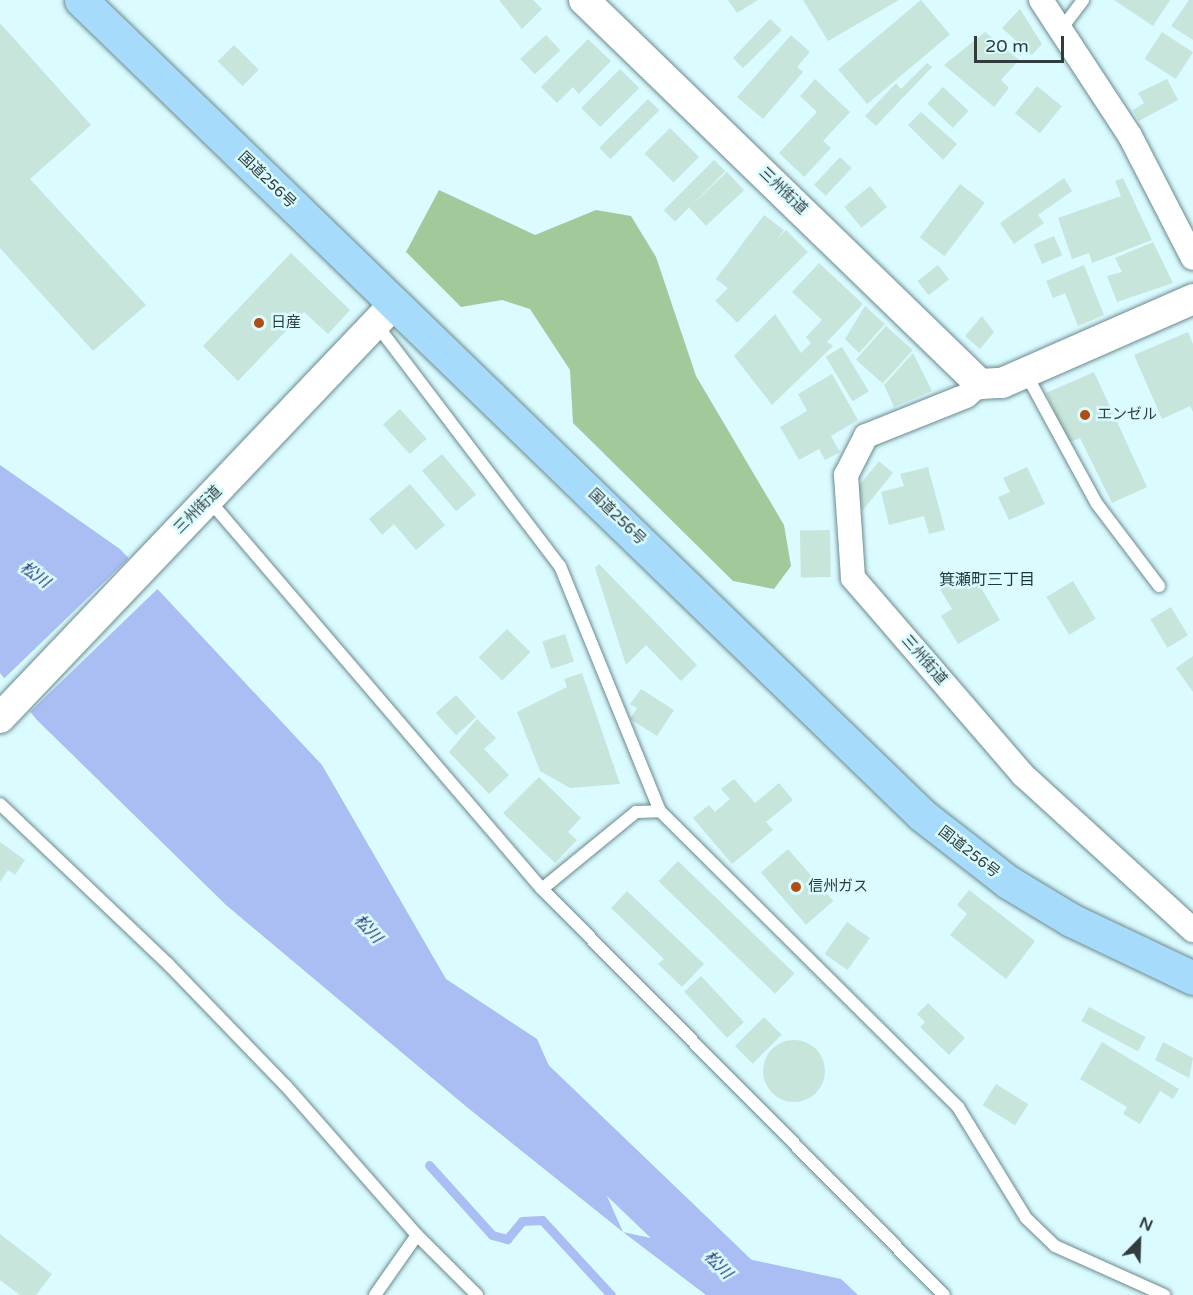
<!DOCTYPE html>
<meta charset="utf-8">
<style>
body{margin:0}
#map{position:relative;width:1193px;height:1295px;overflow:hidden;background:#dafbff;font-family:"Varela Round","Noto Sans JP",sans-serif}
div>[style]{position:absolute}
.forest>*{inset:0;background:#a0ca9a}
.water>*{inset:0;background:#aabef4}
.pier>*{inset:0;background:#dafbff;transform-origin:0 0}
.stream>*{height:9px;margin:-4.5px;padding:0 4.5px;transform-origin:4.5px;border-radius:4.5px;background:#aabef4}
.river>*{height:54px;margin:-27px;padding:0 27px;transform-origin:27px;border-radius:27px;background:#aabef4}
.building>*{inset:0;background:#c8e5db;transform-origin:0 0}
.round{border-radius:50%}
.roads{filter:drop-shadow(0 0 2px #6c8a8d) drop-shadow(0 0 2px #6c8a8d)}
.service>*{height:12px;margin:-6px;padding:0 6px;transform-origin:6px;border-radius:6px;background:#fff}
.minor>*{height:24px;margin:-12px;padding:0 12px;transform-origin:12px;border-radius:12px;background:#fff}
.tertiary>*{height:30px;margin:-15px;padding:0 15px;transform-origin:15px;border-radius:15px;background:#fff}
.trunk>*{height:33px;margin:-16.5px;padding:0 16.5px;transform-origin:16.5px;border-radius:16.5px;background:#a6dbfc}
.dots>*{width:16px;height:16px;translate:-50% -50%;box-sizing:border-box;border:3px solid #dafbff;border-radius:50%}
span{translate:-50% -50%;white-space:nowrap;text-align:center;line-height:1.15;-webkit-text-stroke:5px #dafbff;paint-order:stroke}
.street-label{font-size:15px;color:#303d3e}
.poi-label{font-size:15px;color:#303d3e}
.left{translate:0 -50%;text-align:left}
.water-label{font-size:16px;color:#243675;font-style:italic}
.neighbourhood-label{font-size:16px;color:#1c383b}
.north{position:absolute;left:1109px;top:1211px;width:60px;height:60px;-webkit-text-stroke:4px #dafbff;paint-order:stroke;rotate:23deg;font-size:16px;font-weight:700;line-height:24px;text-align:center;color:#303d3e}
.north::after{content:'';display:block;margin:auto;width:21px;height:27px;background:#303d3e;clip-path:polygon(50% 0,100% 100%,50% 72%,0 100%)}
.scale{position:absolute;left:974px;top:36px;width:90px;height:27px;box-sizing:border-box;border:3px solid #303d3e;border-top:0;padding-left:8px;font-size:18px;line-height:21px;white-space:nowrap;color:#303d3e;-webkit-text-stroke:4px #dafbff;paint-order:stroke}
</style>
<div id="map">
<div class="forest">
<i style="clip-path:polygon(439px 190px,535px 235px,596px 210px,631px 216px,656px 257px,696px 376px,784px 525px,791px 566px,774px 589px,733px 581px,573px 423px,570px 370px,530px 309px,502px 300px,461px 307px,406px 252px)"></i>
</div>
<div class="water">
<i style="clip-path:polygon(0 465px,120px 549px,322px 765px,446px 979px,537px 1039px,623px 1232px,841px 1279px,858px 1295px,706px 1295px,623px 1232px,468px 1108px,226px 905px,36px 719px,0 673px)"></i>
</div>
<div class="pier">
<i style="left:130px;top:557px;width:42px;height:179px;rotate:46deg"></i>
</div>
<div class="stream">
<i style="left:429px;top:1165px;width:94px;rotate:48deg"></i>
<i style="left:492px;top:1235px;width:16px;rotate:15deg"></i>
<i style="left:507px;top:1239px;width:23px;rotate:-50deg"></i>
<i style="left:522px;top:1221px;width:20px;rotate:-3deg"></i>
<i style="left:542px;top:1220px;width:102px;rotate:47.4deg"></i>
</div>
<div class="river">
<i style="left:524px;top:1079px;width:312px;rotate:43.8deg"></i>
</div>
<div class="building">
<i style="clip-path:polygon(499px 0,533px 0,542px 9px,522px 29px)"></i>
<i style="clip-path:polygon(728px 0,758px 0,737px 13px)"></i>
<i style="clip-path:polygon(803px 0,899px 0,828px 41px)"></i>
<i style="left:921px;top:0;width:45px;height:108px;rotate:50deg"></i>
<i style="clip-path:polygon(1114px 0,1170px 0,1153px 26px)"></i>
<i style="clip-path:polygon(1189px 0,1193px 0,1193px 40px,1171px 26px)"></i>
<i style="clip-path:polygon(1020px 9px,1042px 44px,1032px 55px,1002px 28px)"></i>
<i style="clip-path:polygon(770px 19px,782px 30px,743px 68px,733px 58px)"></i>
<i style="clip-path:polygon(0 23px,91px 125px,30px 179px,146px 305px,93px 351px,0 248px)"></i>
<i style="clip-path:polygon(985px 32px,1019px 60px,1001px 80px,1009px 88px,994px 107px,944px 65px)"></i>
<i style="left:1162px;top:32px;width:37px;height:32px;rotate:33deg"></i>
<i style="left:546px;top:35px;width:21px;height:35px;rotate:47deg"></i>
<i style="clip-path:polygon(791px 35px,810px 52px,797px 67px,803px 72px,763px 119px,737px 97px)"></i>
<i style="clip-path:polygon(588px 39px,611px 61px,579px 94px,573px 87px,557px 103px,541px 87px)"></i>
<i style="left:234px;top:45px;width:35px;height:23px;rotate:45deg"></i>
<i style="clip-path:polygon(927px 63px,932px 67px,876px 126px,865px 116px,896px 83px,901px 89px)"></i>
<i style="left:620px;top:69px;width:27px;height:55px;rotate:45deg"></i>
<i style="clip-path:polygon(815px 79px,850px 112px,823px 141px,831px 148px,804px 177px,779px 153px,817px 112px,800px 96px)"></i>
<i style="clip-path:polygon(1167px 79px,1178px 100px,1139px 121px,1133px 110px,1144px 103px,1138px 93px)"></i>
<i style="left:1037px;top:86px;width:32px;height:35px;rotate:39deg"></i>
<i style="left:943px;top:87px;width:35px;height:23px;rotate:43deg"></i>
<i style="left:648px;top:99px;width:16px;height:69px;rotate:45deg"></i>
<i style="clip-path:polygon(921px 112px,957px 144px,943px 160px,908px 125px)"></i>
<i style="left:670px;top:128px;width:41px;height:36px;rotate:45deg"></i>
<i style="left:840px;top:157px;width:16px;height:38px;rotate:43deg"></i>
<i style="left:714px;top:160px;width:16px;height:71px;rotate:45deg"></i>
<i style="left:727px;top:172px;width:25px;height:52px;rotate:47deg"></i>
<i style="clip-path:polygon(1064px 178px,1072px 191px,1038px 215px,1044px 223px,1014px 244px,1000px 223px)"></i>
<i style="clip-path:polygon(1123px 178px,1152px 240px,1092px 263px,1089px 253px,1072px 259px,1058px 218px,1121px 196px,1115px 181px)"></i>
<i style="left:960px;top:184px;width:31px;height:67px;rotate:37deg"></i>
<i style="left:870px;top:186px;width:27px;height:33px;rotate:51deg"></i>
<i style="left:764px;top:215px;width:25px;height:80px;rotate:37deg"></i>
<i style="left:786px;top:230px;width:31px;height:100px;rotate:45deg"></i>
<i style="left:1054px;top:236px;width:21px;height:22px;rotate:67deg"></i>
<i style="clip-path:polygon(1153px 242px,1173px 283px,1117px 302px,1107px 276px,1122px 272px,1115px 258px)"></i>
<i style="clip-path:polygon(291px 253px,350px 310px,328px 334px,304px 312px,238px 381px,203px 346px)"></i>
<i style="clip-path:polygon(819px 263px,863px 304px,827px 342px,833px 346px,772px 405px,734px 356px,775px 314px,801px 353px,811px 343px,806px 337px,822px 320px,792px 292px)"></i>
<i style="left:938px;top:265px;width:18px;height:26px;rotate:52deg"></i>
<i style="clip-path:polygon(1084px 265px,1104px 315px,1078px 326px,1065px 293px,1053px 298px,1046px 281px)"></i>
<i style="clip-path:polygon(865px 306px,885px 324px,859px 353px,845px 339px)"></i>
<i style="clip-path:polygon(982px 316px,994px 332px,980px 349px,965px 336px)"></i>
<i style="left:886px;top:326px;width:36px;height:45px;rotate:42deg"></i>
<i style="clip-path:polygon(1188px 332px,1193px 344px,1193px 412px,1190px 406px,1162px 419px,1134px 355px)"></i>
<i style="left:842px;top:347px;width:52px;height:19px;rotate:59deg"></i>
<i style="clip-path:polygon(913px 353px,932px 391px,894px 407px,884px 385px)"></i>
<i style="clip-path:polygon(1094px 372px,1147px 487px,1112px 503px,1080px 438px,1068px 443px,1046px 393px)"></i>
<i style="clip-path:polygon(832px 374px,858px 420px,831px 436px,840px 452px,825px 460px,819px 449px,799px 460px,780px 427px,807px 411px,798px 394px)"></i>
<i style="left:400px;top:409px;width:40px;height:23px;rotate:48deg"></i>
<i style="left:442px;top:454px;width:53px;height:26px;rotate:50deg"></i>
<i style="clip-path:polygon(879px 461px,893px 473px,862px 511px,858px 487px)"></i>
<i style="clip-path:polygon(928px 467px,945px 530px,929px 534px,924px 516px,889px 525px,881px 492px,904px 486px,900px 474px)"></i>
<i style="clip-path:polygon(1027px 467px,1045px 504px,1009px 520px,998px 497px,1010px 492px,1003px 478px)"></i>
<i style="clip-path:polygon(410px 484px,445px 525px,416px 550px,394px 524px,382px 535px,369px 519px)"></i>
<i style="left:830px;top:530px;width:47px;height:30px;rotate:89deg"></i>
<i style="clip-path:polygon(599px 564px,697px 665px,681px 681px,646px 645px,626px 665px,595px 568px)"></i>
<i style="clip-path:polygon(971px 571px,1000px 620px,958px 644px,941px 616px,952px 609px,940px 589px)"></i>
<i style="left:1073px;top:581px;width:44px;height:31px;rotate:59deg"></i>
<i style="left:1171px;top:607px;width:33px;height:24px;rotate:59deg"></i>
<i style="left:507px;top:629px;width:33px;height:40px;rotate:45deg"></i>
<i style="left:565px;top:634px;width:29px;height:24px;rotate:72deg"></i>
<i style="clip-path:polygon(1193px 656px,1193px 692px,1176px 668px)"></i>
<i style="clip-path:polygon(582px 673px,620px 784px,570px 788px,540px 771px,517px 712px,567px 687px,564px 679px)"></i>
<i style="clip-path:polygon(641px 689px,674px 710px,657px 736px,630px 719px,637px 708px,630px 704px)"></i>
<i style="left:456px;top:695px;width:30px;height:27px;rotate:48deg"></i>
<i style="clip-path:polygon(477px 719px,496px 738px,484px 749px,509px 775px,489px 794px,449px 752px)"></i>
<i style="clip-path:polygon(539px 777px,581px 818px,568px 832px,577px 840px,555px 863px,503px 813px)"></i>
<i style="clip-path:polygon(734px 779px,755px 803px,779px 783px,793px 800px,766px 822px,773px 830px,732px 864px,693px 818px,709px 805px,715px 812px,730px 799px,721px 789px)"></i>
<i style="clip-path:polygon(0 842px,25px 860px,15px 875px,8px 870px,0 882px)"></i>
<i style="left:788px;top:849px;width:69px;height:36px;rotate:49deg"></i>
<i style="left:678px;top:861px;width:162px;height:28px;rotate:44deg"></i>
<i style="clip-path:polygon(969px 890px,1035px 941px,1006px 979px,950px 935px,967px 914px,957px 905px)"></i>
<i style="clip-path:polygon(627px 891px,704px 964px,682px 987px,658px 964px,664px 959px,611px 908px)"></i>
<i style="left:847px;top:922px;width:28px;height:39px;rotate:35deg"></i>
<i style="left:701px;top:976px;width:63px;height:23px;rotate:47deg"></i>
<i style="clip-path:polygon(928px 1003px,965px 1038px,949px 1055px,920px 1027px,925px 1022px,917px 1014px)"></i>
<i style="left:1089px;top:1007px;width:64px;height:16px;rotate:28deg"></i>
<i style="left:764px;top:1017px;width:25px;height:41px;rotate:45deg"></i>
<i class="round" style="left:763px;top:1040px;width:62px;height:62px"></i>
<i style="clip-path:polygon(1102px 1042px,1179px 1089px,1173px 1099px,1160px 1091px,1140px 1124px,1123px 1114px,1127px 1107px,1080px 1079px)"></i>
<i style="clip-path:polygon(1163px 1042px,1193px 1058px,1189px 1078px,1155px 1060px)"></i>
<i style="left:996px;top:1084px;width:38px;height:25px;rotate:32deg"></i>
<i style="clip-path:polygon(0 1234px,52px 1274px,36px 1295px,20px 1295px,0 1280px)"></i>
</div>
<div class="roads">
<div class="service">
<i style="left:1062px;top:28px;width:35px;rotate:-53deg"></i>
<i style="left:376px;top:324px;width:304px;rotate:52.8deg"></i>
<i style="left:560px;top:566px;width:265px;rotate:67.8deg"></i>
<i style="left:660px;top:811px;width:420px;rotate:44.8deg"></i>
<i style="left:958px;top:1107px;width:130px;rotate:58.5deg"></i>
<i style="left:1026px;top:1218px;width:40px;rotate:44deg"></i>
<i style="left:1055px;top:1246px;width:120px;rotate:24.2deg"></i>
<i style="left:1026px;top:374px;width:148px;rotate:61.4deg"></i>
<i style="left:1097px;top:504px;width:103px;rotate:52.9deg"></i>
<i style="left:209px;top:500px;width:512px;rotate:49.44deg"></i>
<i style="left:542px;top:889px;width:571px;rotate:45.28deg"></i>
<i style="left:0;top:804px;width:232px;rotate:43.6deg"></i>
<i style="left:168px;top:964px;width:170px;rotate:46deg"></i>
<i style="left:286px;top:1086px;width:198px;rotate:48.7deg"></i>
<i style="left:542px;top:889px;width:122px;rotate:-39.3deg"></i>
<i style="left:636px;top:812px;width:24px;rotate:-2deg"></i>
<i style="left:375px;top:1295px;width:73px;rotate:-55deg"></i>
<i style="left:417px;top:1235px;width:85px;rotate:45deg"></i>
</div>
<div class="minor">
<i style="left:1041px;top:0;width:163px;rotate:56.8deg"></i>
<i style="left:1130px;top:136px;width:137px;rotate:62.7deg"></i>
<i style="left:980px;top:384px;width:18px;rotate:139deg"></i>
<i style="left:966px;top:396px;width:108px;rotate:158.2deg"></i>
<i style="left:866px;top:436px;width:44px;rotate:117.1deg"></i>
<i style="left:846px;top:475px;width:103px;rotate:86.1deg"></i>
<i style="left:853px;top:578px;width:260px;rotate:49.2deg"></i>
<i style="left:1023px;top:775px;width:230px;rotate:42.4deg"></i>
</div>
<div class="tertiary">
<i style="left:584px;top:0;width:552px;rotate:44.12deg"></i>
<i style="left:980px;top:384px;width:22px;rotate:-3deg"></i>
<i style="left:1002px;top:383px;width:209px;rotate:-23.7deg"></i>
<i style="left:0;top:718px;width:573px;rotate:-46.41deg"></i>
</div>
<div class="trunk">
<i style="left:81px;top:0;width:1171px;rotate:44.1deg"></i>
<i style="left:922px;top:815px;width:109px;rotate:37.9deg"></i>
<i style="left:1008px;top:882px;width:74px;rotate:31.1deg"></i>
<i style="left:1071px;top:920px;width:135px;rotate:25.4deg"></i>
</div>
</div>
<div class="dots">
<i style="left:259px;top:323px;background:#b04d12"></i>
<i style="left:1085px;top:415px;background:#b04d12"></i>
<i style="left:796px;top:887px;background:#b04d12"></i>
</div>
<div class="street-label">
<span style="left:267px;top:180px;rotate:44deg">国道256号</span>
<span style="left:783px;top:191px;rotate:44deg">三州街道</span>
<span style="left:198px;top:510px;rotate:-45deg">三州街道</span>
<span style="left:617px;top:517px;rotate:44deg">国道256号</span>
<span style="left:924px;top:660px;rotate:49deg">三州街道</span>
<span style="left:969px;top:852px;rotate:38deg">国道256号</span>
</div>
<div class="poi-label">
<span class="left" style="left:271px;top:323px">日産</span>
<span class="left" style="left:1097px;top:415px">エンゼル</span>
<span class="left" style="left:808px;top:887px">信州ガス</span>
</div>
<div class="water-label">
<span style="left:35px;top:575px;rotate:36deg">松川</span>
<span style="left:368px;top:929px;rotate:47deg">松川</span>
<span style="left:718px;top:1265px;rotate:45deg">松川</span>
</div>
<div class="neighbourhood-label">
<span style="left:987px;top:580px">箕瀬町三丁目</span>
</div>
<div class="north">N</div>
<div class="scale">20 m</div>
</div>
